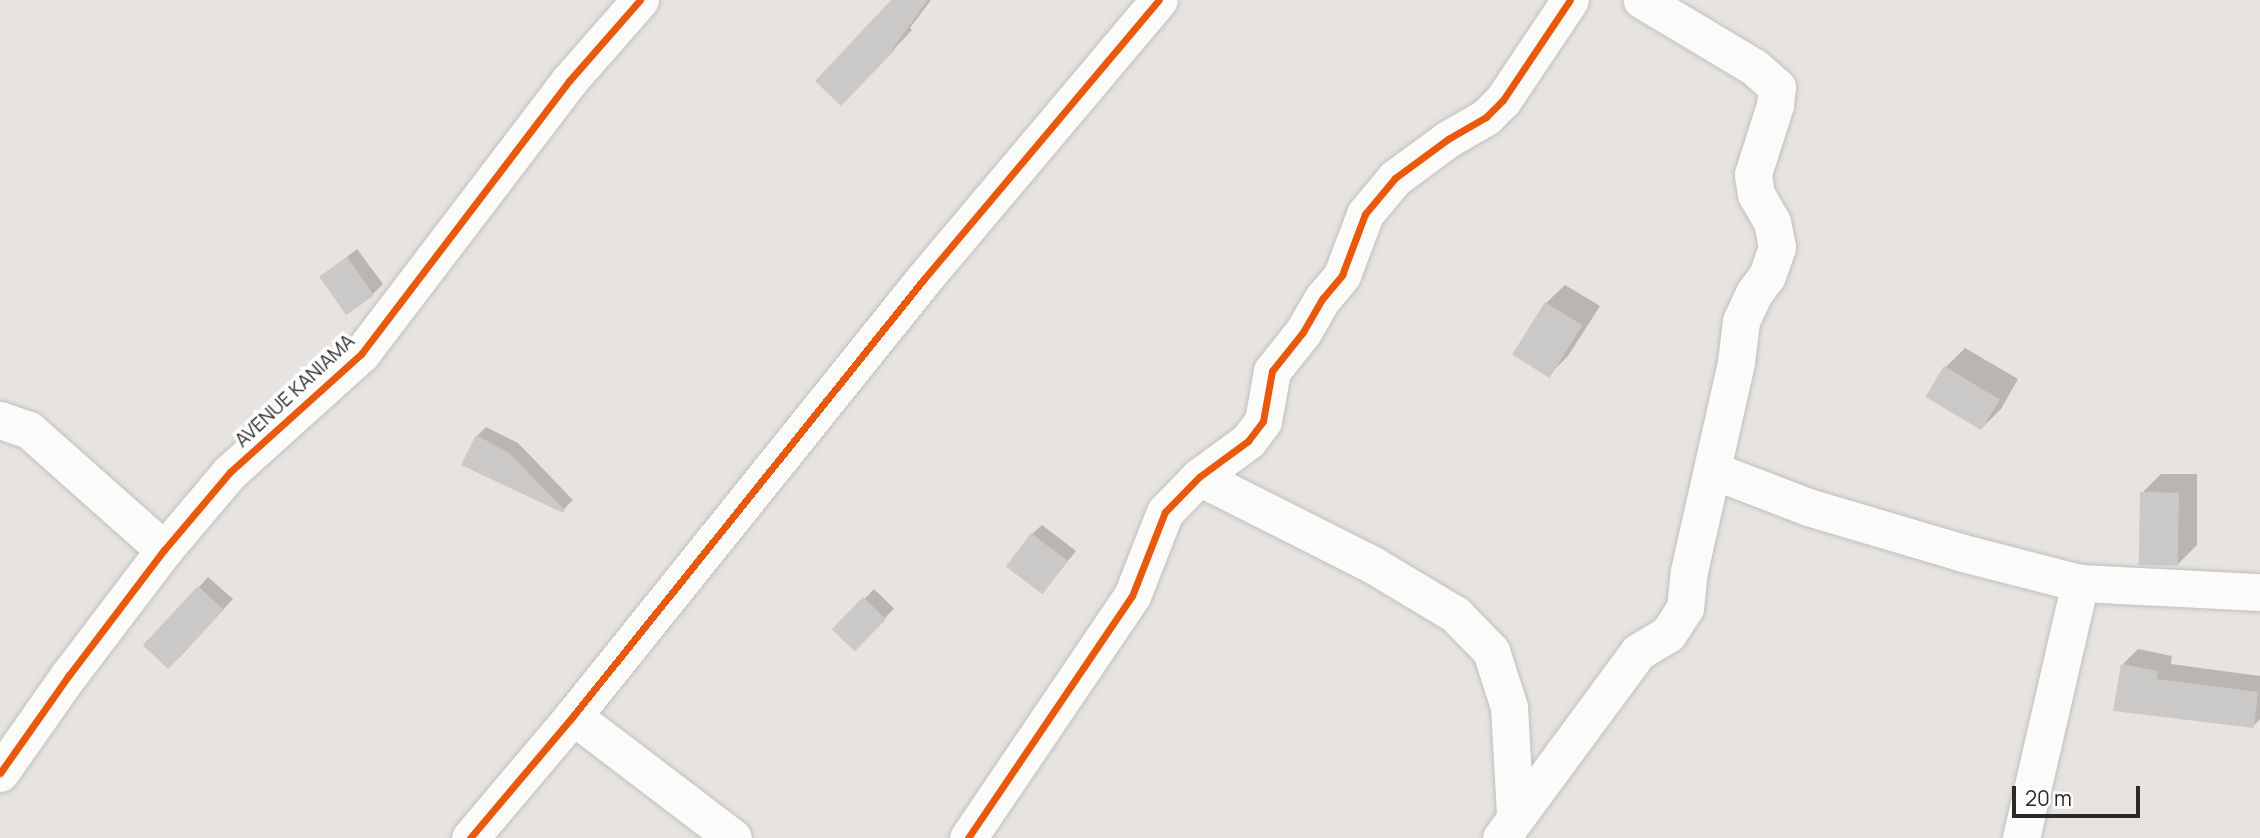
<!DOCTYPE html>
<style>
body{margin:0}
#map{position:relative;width:2260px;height:838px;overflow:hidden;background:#e6e3e0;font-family:Manrope,sans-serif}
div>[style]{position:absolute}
.shadow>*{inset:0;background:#0003;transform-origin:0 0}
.building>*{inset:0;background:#cbc9c7;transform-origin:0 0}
.roads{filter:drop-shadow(0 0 2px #c0bfc0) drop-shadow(0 0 2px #c0bfc0)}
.street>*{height:37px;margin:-18.5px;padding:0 18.5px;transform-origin:18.5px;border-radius:18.5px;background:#fbfbfa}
.cycleway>*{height:7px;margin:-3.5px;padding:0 3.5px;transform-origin:3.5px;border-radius:3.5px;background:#e8590c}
span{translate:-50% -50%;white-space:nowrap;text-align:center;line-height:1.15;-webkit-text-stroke:7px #fff;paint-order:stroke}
.street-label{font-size:19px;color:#292929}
.scale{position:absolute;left:2012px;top:786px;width:128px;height:32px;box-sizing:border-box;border:4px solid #292929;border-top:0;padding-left:9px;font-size:21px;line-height:24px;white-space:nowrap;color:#292929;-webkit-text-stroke:5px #fff;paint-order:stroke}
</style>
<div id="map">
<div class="shadow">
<i style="clip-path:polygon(893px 0,931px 0,910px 28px,912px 30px,860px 85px)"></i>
<i style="clip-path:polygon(357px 249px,383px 284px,373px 294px,321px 277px)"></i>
<i style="clip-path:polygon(1565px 285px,1600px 306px,1568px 356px,1549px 375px,1546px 303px)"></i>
<i style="clip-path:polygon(1965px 348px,2018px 379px,2001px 409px,1982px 428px,1928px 396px,1946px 367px)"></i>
<i style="clip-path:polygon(486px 427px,518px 443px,573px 500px,562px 511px,477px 436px)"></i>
<i style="clip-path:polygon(2161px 474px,2197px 474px,2197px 545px,2178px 564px,2142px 493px)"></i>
<i style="clip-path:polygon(1042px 525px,1076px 551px,1043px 592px,1032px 534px)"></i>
<i style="clip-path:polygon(208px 577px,233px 599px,179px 658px,199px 587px)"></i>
<i style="left:874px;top:589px;width:28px;height:57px;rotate:44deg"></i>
<i style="clip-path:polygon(2138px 649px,2172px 656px,2171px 664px,2260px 676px,2260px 719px,2253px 726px,2123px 664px)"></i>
</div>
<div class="building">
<i style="clip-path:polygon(891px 0,928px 0,893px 48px,895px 50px,841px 106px,815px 81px)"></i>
<i style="left:347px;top:257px;width:47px;height:34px;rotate:55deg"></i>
<i style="left:1545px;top:302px;width:44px;height:62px;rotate:32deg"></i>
<i style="left:1944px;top:366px;width:65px;height:36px;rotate:31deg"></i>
<i style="clip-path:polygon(476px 435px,508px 452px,565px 510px,563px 513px,461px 465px)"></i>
<i style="left:2140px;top:492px;width:39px;height:73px;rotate:1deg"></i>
<i style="left:1031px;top:533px;width:46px;height:42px;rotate:37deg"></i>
<i style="left:198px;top:586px;width:35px;height:81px;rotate:43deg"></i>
<i style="left:863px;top:597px;width:32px;height:45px;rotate:44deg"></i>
<i style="clip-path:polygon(2121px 664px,2158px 671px,2157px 679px,2258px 692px,2254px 728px,2113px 711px)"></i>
</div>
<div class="roads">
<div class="street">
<i style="left:0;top:420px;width:31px;rotate:19deg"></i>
<i style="left:29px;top:430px;width:181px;rotate:41.6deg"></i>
<i style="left:1712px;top:470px;width:103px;rotate:21.1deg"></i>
<i style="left:1808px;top:507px;width:162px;rotate:16.5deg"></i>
<i style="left:1963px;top:553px;width:121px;rotate:14.4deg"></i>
<i style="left:2080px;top:583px;width:180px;rotate:2.9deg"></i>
<i style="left:1199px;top:477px;width:195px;rotate:26.8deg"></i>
<i style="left:1373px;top:565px;width:96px;rotate:30.9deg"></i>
<i style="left:1455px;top:614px;width:52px;rotate:45.8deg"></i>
<i style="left:1491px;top:651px;width:59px;rotate:72.2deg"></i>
<i style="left:1509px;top:707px;width:109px;rotate:86.8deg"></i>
<i style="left:573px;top:716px;width:201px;rotate:37.3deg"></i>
<i style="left:0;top:773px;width:120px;rotate:-54.9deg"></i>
<i style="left:69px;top:675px;width:157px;rotate:-52.8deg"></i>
<i style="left:164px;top:550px;width:102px;rotate:-49.8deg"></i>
<i style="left:230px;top:472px;width:176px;rotate:-42deg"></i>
<i style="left:361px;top:354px;width:343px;rotate:-52.7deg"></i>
<i style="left:569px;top:81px;width:108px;rotate:-48.8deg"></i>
<i style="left:470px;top:838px;width:160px;rotate:-49.8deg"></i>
<i style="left:573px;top:716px;width:559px;rotate:-51.24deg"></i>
<i style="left:923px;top:280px;width:366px;rotate:-49.9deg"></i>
<i style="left:968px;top:838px;width:292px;rotate:-55.9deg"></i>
<i style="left:1132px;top:596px;width:90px;rotate:-68.6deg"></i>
<i style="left:1165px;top:512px;width:49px;rotate:-45.8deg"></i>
<i style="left:1199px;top:477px;width:61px;rotate:-36.3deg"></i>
<i style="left:1248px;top:441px;width:25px;rotate:-53deg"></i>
<i style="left:1263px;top:421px;width:51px;rotate:-79.8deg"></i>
<i style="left:1272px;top:371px;width:50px;rotate:-51.5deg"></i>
<i style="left:1303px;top:332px;width:39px;rotate:-60deg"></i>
<i style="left:1323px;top:298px;width:30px;rotate:-50deg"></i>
<i style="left:1342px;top:275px;width:65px;rotate:-69.3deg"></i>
<i style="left:1365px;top:214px;width:47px;rotate:-50.2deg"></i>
<i style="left:1395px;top:178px;width:66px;rotate:-36.3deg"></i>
<i style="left:1448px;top:139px;width:44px;rotate:-30.1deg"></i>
<i style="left:1486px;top:117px;width:24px;rotate:-45deg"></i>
<i style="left:1503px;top:100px;width:120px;rotate:-56.2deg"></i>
<i style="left:1501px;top:838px;width:231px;rotate:-53.6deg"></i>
<i style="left:1638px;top:652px;width:35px;rotate:-31deg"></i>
<i style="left:1668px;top:634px;width:31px;rotate:-57deg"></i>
<i style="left:1685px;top:608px;width:37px;rotate:-84deg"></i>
<i style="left:1689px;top:571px;width:214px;rotate:-77.3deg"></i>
<i style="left:1736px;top:362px;width:41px;rotate:-83deg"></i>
<i style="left:1741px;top:321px;width:31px;rotate:-65deg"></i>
<i style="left:1754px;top:293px;width:21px;rotate:-53deg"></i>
<i style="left:1767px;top:276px;width:31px;rotate:-71deg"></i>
<i style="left:1777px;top:247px;width:25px;rotate:-101deg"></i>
<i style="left:1772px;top:222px;width:32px;rotate:-120deg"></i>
<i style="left:1756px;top:194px;width:20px;rotate:-99deg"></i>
<i style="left:1753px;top:174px;width:72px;rotate:-72.3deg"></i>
<i style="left:1775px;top:105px;width:18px;rotate:-84deg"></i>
<i style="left:1777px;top:87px;width:30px;rotate:-139deg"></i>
<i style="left:1754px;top:67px;width:131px;rotate:-149.1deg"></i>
<i style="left:2021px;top:838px;width:262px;rotate:-77deg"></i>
</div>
</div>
<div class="cycleway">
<i style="left:0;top:773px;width:120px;rotate:-54.9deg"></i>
<i style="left:69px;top:675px;width:157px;rotate:-52.8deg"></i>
<i style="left:164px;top:550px;width:102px;rotate:-49.8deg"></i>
<i style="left:230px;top:472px;width:176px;rotate:-42deg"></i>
<i style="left:361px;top:354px;width:343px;rotate:-52.7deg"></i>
<i style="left:569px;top:81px;width:108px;rotate:-48.8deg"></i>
<i style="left:470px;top:838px;width:160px;rotate:-49.8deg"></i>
<i style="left:573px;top:716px;width:559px;rotate:-51.24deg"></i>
<i style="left:923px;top:280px;width:366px;rotate:-49.9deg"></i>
<i style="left:968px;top:838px;width:292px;rotate:-55.9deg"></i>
<i style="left:1132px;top:596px;width:90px;rotate:-68.6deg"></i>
<i style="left:1165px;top:512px;width:49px;rotate:-45.8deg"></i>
<i style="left:1199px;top:477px;width:61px;rotate:-36.3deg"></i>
<i style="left:1248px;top:441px;width:25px;rotate:-53deg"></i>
<i style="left:1263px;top:421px;width:51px;rotate:-79.8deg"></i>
<i style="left:1272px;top:371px;width:50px;rotate:-51.5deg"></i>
<i style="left:1303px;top:332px;width:39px;rotate:-60deg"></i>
<i style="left:1323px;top:298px;width:30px;rotate:-50deg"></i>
<i style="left:1342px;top:275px;width:65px;rotate:-69.3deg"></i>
<i style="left:1365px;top:214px;width:47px;rotate:-50.2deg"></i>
<i style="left:1395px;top:178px;width:66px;rotate:-36.3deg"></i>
<i style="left:1448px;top:139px;width:44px;rotate:-30.1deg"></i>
<i style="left:1486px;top:117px;width:24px;rotate:-45deg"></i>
<i style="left:1503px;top:100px;width:120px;rotate:-56.2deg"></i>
</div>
<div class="street-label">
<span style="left:295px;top:391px;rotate:-43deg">AVENUE KANIAMA</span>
</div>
<div class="scale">20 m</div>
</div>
